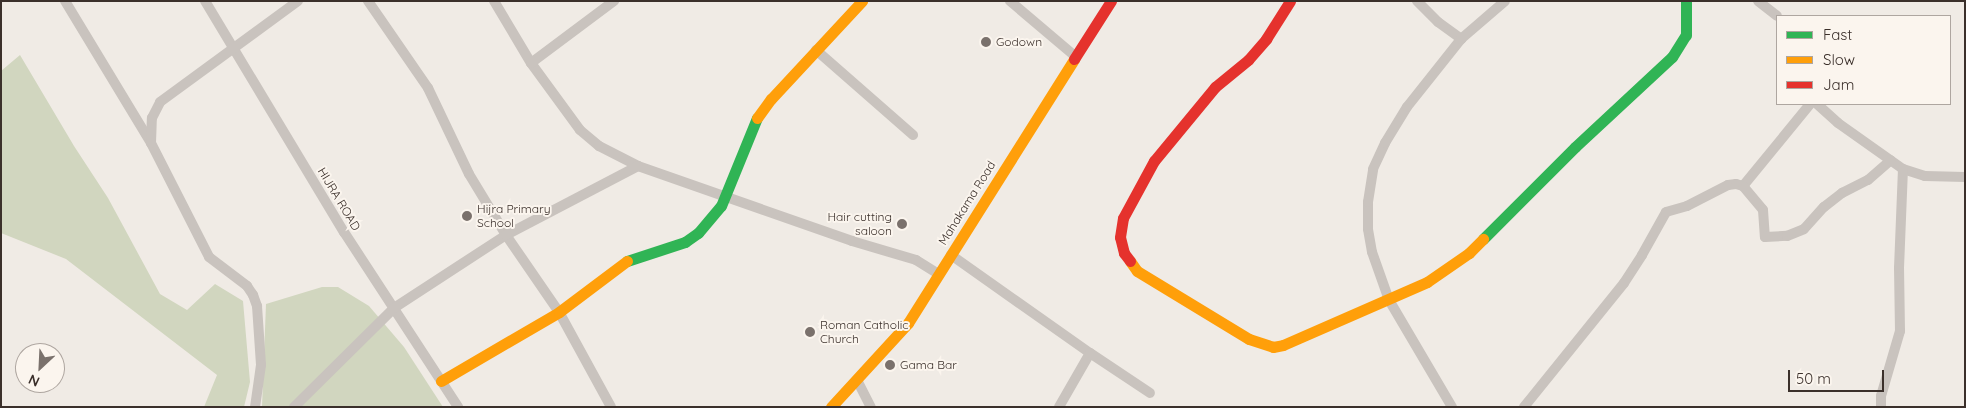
<!DOCTYPE html>
<style>
body{margin:0}
#map{position:relative;width:1966px;height:408px;overflow:hidden;background:#f0ebe5;font-family:Quicksand,sans-serif}
div>[style]{position:absolute}
.green>*{inset:0;background:#d1d6bf}
.street>*{height:10px;margin:-5px;padding:0 5px;transform-origin:5px;border-radius:5px;background:#c9c3be}
.fast>*{height:11px;margin:-5.5px;padding:0 5.5px;transform-origin:5.5px;border-radius:5.5px;background:#30b455}
.slow>*{height:11px;margin:-5.5px;padding:0 5.5px;transform-origin:5.5px;border-radius:5.5px;background:#ff9f0a}
.jam>*{height:11px;margin:-5.5px;padding:0 5.5px;transform-origin:5.5px;border-radius:5.5px;background:#e5322d}
.dots>*{width:14px;height:14px;translate:-50% -50%;box-sizing:border-box;border:2px solid #fbf5ee;border-radius:50%}
span{translate:-50% -50%;white-space:nowrap;text-align:center;line-height:1.15;-webkit-text-stroke:4px #fbf5ee;paint-order:stroke}
.poi-label{font-size:12px;color:#3b302b}
.left{translate:0 -50%;text-align:left}
.right{translate:-100% -50%;text-align:right}
.street-label{font-size:12px;color:#3b302b}
.frame{position:absolute;inset:0;border:2px solid #3b302b;pointer-events:none}
.legend{position:absolute;left:1776px;top:15px;width:175px;height:90px;box-sizing:border-box;background:#fbf5ee;border:1px solid #aea6a0;margin:0;padding:6px 9px;list-style:none;font-size:15px;color:#3b302b}
.legend li{display:flex;align-items:center;gap:10px;height:25px}
.legend b{width:25px;border:1px solid #aea6a0}
.north{position:absolute;left:15px;top:343px;width:50px;height:50px;box-sizing:border-box;background:#fbf5ee;border:1px solid #aea6a0;border-radius:50%;rotate:205deg;font-size:14px;font-weight:700;line-height:20px;text-align:center;color:#3b302b}
.north::after{content:'';display:block;margin:auto;width:18px;height:22px;background:#7a716c;clip-path:polygon(50% 0,100% 100%,50% 72%,0 100%)}
.scale{position:absolute;left:1788px;top:370px;width:96px;height:22px;box-sizing:border-box;border:2px solid #3b302b;border-top:0;padding-left:6px;font-size:15px;line-height:18px;white-space:nowrap;color:#3b302b;-webkit-text-stroke:4px #fbf5ee;paint-order:stroke}
</style>
<div id="map">
<div class="green">
<i style="clip-path:polygon(20px 55px,74px 146px,108px 198px,160px 294px,187px 310px,215px 284px,243px 301px,250px 382px,244px 407px,204px 407px,217px 375px,66px 259px,1px 233px,1px 71px)"></i>
<i style="clip-path:polygon(322px 287px,338px 287px,369px 306px,404px 347px,443px 407px,262px 407px,266px 304px)"></i>
</div>
<div class="street">
<i style="left:65px;top:1px;width:166px;rotate:58.8deg"></i>
<i style="left:151px;top:143px;width:128px;rotate:63deg"></i>
<i style="left:209px;top:257px;width:48px;rotate:37.3deg"></i>
<i style="left:247px;top:286px;width:11px;rotate:56deg"></i>
<i style="left:253px;top:295px;width:12px;rotate:70deg"></i>
<i style="left:257px;top:306px;width:59px;rotate:86.1deg"></i>
<i style="left:261px;top:365px;width:42px;rotate:98.1deg"></i>
<i style="left:205px;top:1px;width:270px;rotate:59deg"></i>
<i style="left:344px;top:232px;width:209px;rotate:56.9deg"></i>
<i style="left:368px;top:1px;width:106px;rotate:55.4deg"></i>
<i style="left:428px;top:88px;width:95px;rotate:64.5deg"></i>
<i style="left:469px;top:174px;width:71px;rotate:58.8deg"></i>
<i style="left:506px;top:235px;width:93px;rotate:55.5deg"></i>
<i style="left:559px;top:312px;width:108px;rotate:61.3deg"></i>
<i style="left:494px;top:1px;width:72px;rotate:59.2deg"></i>
<i style="left:531px;top:63px;width:83px;rotate:53.8deg"></i>
<i style="left:580px;top:130px;width:25px;rotate:40deg"></i>
<i style="left:599px;top:146px;width:44px;rotate:27.1deg"></i>
<i style="left:638px;top:166px;width:227px;rotate:19.3deg"></i>
<i style="left:852px;top:241px;width:67px;rotate:16.5deg"></i>
<i style="left:916px;top:260px;width:26px;rotate:32deg"></i>
<i style="left:1010px;top:1px;width:87px;rotate:40.3deg"></i>
<i style="left:1417px;top:1px;width:30px;rotate:45deg"></i>
<i style="left:1438px;top:22px;width:29px;rotate:36deg"></i>
<i style="left:1758px;top:1px;width:24px;rotate:38deg"></i>
<i style="left:816px;top:50px;width:129px;rotate:41.2deg"></i>
<i style="left:531px;top:63px;width:104px;rotate:-36.8deg"></i>
<i style="left:1817px;top:104px;width:28px;rotate:42deg"></i>
<i style="left:1838px;top:123px;width:80px;rotate:35.3deg"></i>
<i style="left:1903px;top:169px;width:23px;rotate:18deg"></i>
<i style="left:1925px;top:176px;width:40px;rotate:1.4deg"></i>
<i style="left:151px;top:143px;width:25px;rotate:-88deg"></i>
<i style="left:152px;top:118px;width:18px;rotate:-63deg"></i>
<i style="left:160px;top:102px;width:171px;rotate:-36.2deg"></i>
<i style="left:1743px;top:186px;width:106px;rotate:-50.7deg"></i>
<i style="left:951px;top:255px;width:170px;rotate:35.2deg"></i>
<i style="left:1090px;top:353px;width:62px;rotate:119.9deg"></i>
<i style="left:1090px;top:353px;width:72px;rotate:33.7deg"></i>
<i style="left:857px;top:380px;width:30px;rotate:63deg"></i>
<i style="left:294px;top:407px;width:141px;rotate:-44.7deg"></i>
<i style="left:394px;top:308px;width:134px;rotate:-33.1deg"></i>
<i style="left:506px;top:235px;width:149px;rotate:-27.6deg"></i>
<i style="left:1452px;top:407px;width:124px;rotate:-120.5deg"></i>
<i style="left:1389px;top:300px;width:51px;rotate:-109.5deg"></i>
<i style="left:1372px;top:252px;width:23px;rotate:-100deg"></i>
<i style="left:1368px;top:229px;width:27px;rotate:-90deg"></i>
<i style="left:1368px;top:202px;width:33px;rotate:-81deg"></i>
<i style="left:1373px;top:169px;width:29px;rotate:-65deg"></i>
<i style="left:1385px;top:143px;width:42px;rotate:-58.6deg"></i>
<i style="left:1407px;top:107px;width:87px;rotate:-51.5deg"></i>
<i style="left:1461px;top:39px;width:58px;rotate:-40.8deg"></i>
<i style="left:1524px;top:407px;width:159px;rotate:-51.1deg"></i>
<i style="left:1624px;top:283px;width:33px;rotate:-57deg"></i>
<i style="left:1642px;top:255px;width:49px;rotate:-60.8deg"></i>
<i style="left:1666px;top:212px;width:22px;rotate:-16deg"></i>
<i style="left:1687px;top:206px;width:46px;rotate:-27.1deg"></i>
<i style="left:1728px;top:185px;width:8px;rotate:-7deg"></i>
<i style="left:1736px;top:184px;width:7px;rotate:16deg"></i>
<i style="left:1743px;top:186px;width:31px;rotate:50deg"></i>
<i style="left:1763px;top:210px;width:27px;rotate:86deg"></i>
<i style="left:1765px;top:237px;width:22px;rotate:-3deg"></i>
<i style="left:1787px;top:236px;width:18px;rotate:-22deg"></i>
<i style="left:1804px;top:229px;width:30px;rotate:-48deg"></i>
<i style="left:1824px;top:207px;width:23px;rotate:-38deg"></i>
<i style="left:1842px;top:193px;width:29px;rotate:-27deg"></i>
<i style="left:1868px;top:180px;width:30px;rotate:-41deg"></i>
<i style="left:1881px;top:407px;width:11px;rotate:-90deg"></i>
<i style="left:1881px;top:396px;width:68px;rotate:-73.7deg"></i>
<i style="left:1900px;top:331px;width:63px;rotate:-90.9deg"></i>
<i style="left:1899px;top:268px;width:99px;rotate:-87.7deg"></i>
</div>
<div class="fast">
<i style="left:1483px;top:239px;width:130px;rotate:-45deg"></i>
<i style="left:1575px;top:147px;width:132px;rotate:-42.9deg"></i>
<i style="left:1672px;top:57px;width:26px;rotate:-58deg"></i>
<i style="left:1686px;top:35px;width:34px;rotate:-90deg"></i>
<i style="left:627px;top:261px;width:61px;rotate:-18.1deg"></i>
<i style="left:685px;top:242px;width:16px;rotate:-35deg"></i>
<i style="left:698px;top:233px;width:35px;rotate:-50deg"></i>
<i style="left:721px;top:206px;width:95px;rotate:-67.8deg"></i>
</div>
<div class="slow">
<i style="left:757px;top:118px;width:24px;rotate:-54deg"></i>
<i style="left:771px;top:99px;width:134px;rotate:-47.1deg"></i>
<i style="left:1130px;top:261px;width:12px;rotate:55deg"></i>
<i style="left:1137px;top:271px;width:131px;rotate:31.3deg"></i>
<i style="left:1249px;top:339px;width:25px;rotate:18deg"></i>
<i style="left:1273px;top:347px;width:10px;rotate:-11deg"></i>
<i style="left:1283px;top:345px;width:157px;rotate:-23.6deg"></i>
<i style="left:1427px;top:282px;width:51px;rotate:-34.6deg"></i>
<i style="left:1469px;top:253px;width:20px;rotate:-45deg"></i>
<i style="left:441px;top:381px;width:137px;rotate:-30.3deg"></i>
<i style="left:559px;top:312px;width:85px;rotate:-36.9deg"></i>
<i style="left:831px;top:407px;width:114px;rotate:-47.5deg"></i>
<i style="left:908px;top:323px;width:312px;rotate:-57.8deg"></i>
</div>
<div class="jam">
<i style="left:1074px;top:59px;width:69px;rotate:-57.5deg"></i>
<i style="left:1130px;top:261px;width:10px;rotate:-127deg"></i>
<i style="left:1124px;top:253px;width:16px;rotate:-104deg"></i>
<i style="left:1120px;top:237px;width:19px;rotate:-81deg"></i>
<i style="left:1123px;top:218px;width:65px;rotate:-61.5deg"></i>
<i style="left:1154px;top:161px;width:96px;rotate:-50.5deg"></i>
<i style="left:1215px;top:87px;width:43px;rotate:-39.3deg"></i>
<i style="left:1248px;top:60px;width:28px;rotate:-49deg"></i>
<i style="left:1266px;top:39px;width:45px;rotate:-57.7deg"></i>
</div>
<div class="dots">
<i style="left:986px;top:42px;background:#7a716c"></i>
<i style="left:467px;top:216px;background:#7a716c"></i>
<i style="left:902px;top:224px;background:#7a716c"></i>
<i style="left:810px;top:332px;background:#7a716c"></i>
<i style="left:890px;top:365px;background:#7a716c"></i>
</div>
<div class="poi-label">
<span class="left" style="left:996px;top:42px">Godown</span>
<span class="left" style="left:477px;top:216px">Hijra Primary<br>School</span>
<span class="right" style="left:892px;top:224px">Hair cutting<br>saloon</span>
<span class="left" style="left:820px;top:332px">Roman Catholic<br>Church</span>
<span class="left" style="left:900px;top:365px">Gama Bar</span>
</div>
<div class="street-label">
<span style="left:339px;top:199px;rotate:59deg">HIJRA ROAD</span>
<span style="left:967px;top:203px;rotate:-58deg">Mahakama Road</span>
</div>
<div class="frame"></div>
<ul class="legend">
<li><b style="height:6px;background:#30b455"></b>Fast</li>
<li><b style="height:6px;background:#ff9f0a"></b>Slow</li>
<li><b style="height:6px;background:#e5322d"></b>Jam</li>
</ul>
<div class="north">N</div>
<div class="scale">50 m</div>
</div>
